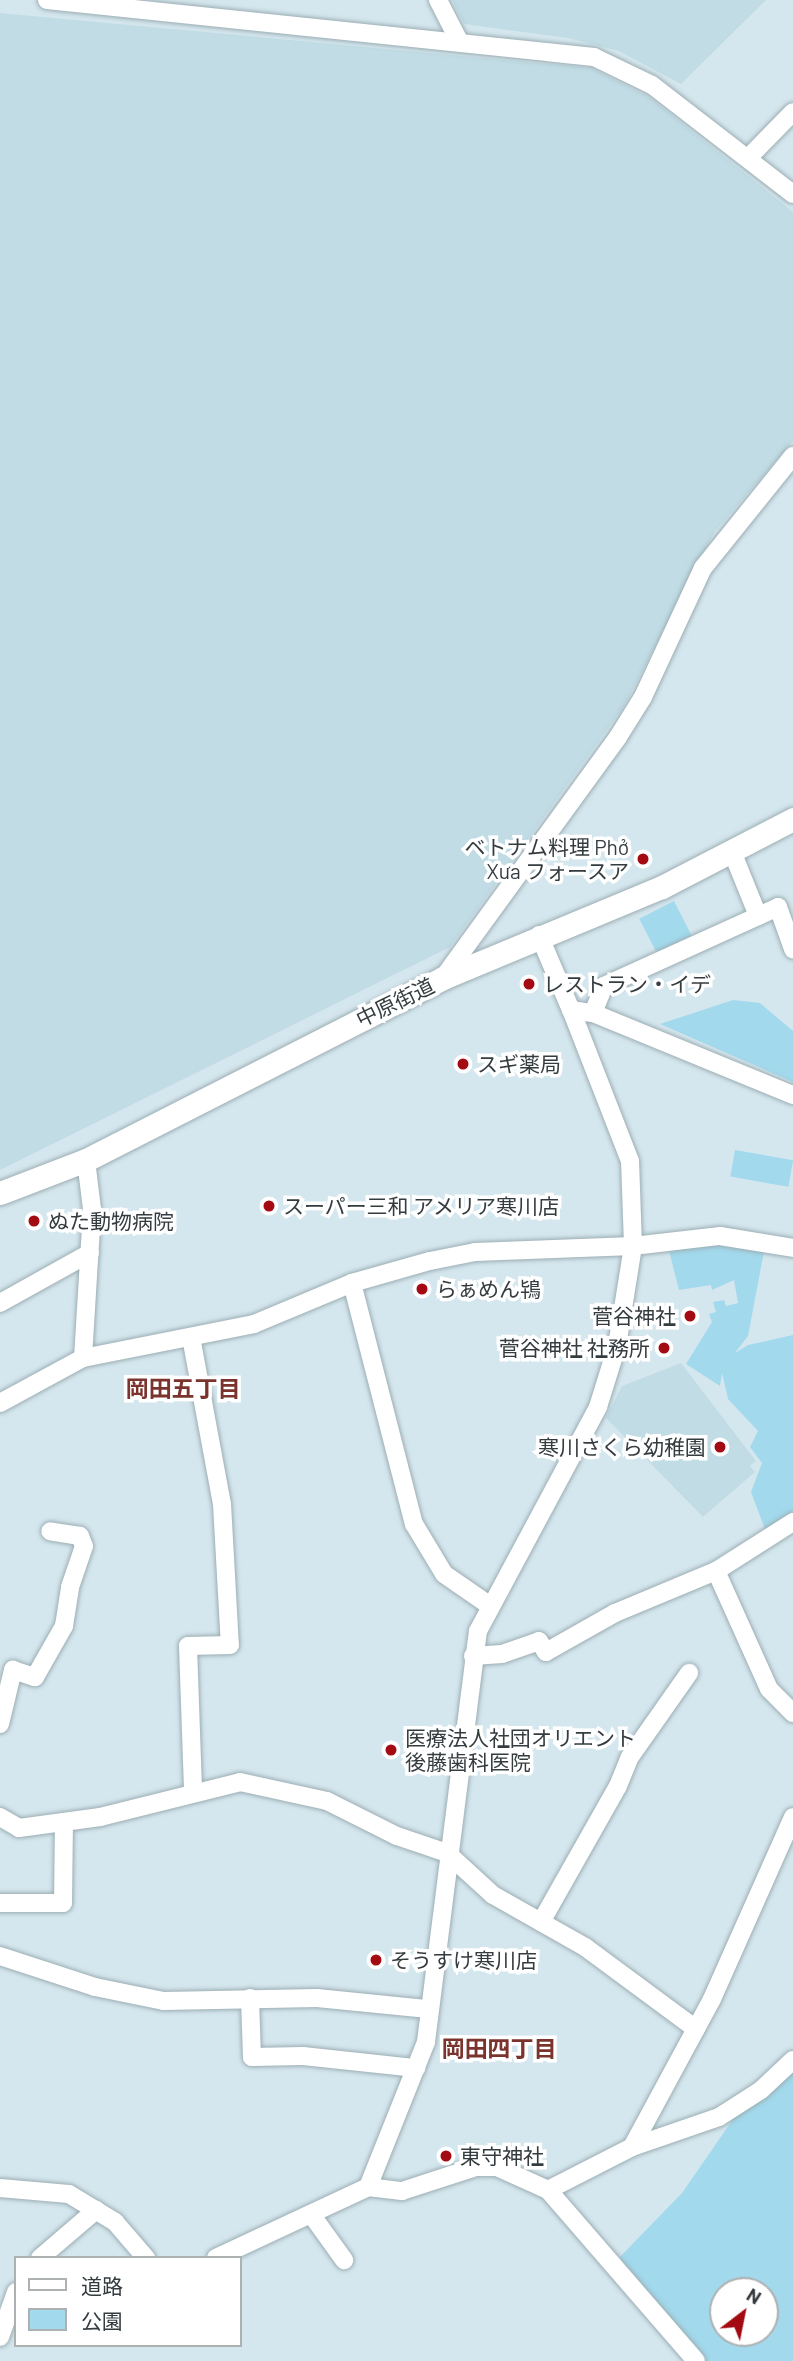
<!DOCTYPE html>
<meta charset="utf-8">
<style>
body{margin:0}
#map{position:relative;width:793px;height:2361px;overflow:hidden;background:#d5e7ee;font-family:Barlow,"Noto Sans JP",sans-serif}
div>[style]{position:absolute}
.built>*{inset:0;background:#c1dce5}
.green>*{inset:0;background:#a2d9ec;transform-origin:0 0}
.roads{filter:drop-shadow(0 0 2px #9caeb4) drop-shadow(0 0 2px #9caeb4)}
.minor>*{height:18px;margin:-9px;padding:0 9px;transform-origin:9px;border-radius:9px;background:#fff}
.major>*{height:23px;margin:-11.5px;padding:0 11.5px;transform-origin:11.5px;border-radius:11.5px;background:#fff}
.dots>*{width:19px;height:19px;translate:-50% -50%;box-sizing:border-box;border:4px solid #fff;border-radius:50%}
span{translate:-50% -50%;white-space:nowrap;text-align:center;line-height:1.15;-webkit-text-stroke:7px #fff;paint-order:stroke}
.poi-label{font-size:21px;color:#353c3f}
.right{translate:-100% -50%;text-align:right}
.left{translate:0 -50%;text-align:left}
.street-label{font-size:21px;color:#353c3f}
.neighbourhood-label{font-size:23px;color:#7a342d;font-weight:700}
.legend{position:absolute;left:14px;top:2256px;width:228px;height:91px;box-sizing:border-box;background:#fff;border:2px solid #aeb1b2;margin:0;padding:9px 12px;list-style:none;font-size:21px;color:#353c3f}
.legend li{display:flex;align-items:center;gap:14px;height:35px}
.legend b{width:35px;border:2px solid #aeb1b2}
.north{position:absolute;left:709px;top:2277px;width:70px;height:70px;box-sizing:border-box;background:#fff;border:2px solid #aeb1b2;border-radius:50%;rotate:32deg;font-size:19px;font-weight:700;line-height:28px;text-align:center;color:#353c3f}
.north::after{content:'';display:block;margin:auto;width:24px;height:32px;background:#a30a12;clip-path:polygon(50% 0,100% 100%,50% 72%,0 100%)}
</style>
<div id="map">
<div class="built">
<i style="clip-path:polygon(452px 0,766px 0,681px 84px,619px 51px,568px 38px,464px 24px)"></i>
<i style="clip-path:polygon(0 13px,591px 68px,649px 97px,793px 212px,793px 441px,715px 531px,624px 706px,450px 947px,0 1170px)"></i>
<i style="clip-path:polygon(681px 1363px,756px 1461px,750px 1466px,755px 1472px,703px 1517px,606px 1418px,622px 1386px)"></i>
</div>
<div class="green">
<i style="left:674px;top:901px;width:39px;height:39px;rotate:63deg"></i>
<i style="clip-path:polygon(733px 1000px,760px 1003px,793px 1031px,793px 1082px,660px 1024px)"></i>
<i style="left:735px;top:1150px;width:59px;height:27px;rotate:10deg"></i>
<i style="clip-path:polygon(716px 1244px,764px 1251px,748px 1336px,735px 1353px,748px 1345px,793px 1335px,793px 1511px,766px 1532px,751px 1492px,762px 1463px,750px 1447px,758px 1431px,728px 1399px,722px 1373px,720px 1386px,686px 1364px,712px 1322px,709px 1314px,716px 1312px,713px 1302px,724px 1300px,726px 1306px,738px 1303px,734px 1280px,712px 1290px,711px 1285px,679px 1290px,668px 1247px)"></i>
<i style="clip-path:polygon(evenodd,793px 2069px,793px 2361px,705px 2361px,616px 2261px,682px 2193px,736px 2115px,793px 2069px,723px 2291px,765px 2291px,765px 2333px,723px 2333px,723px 2291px)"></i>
</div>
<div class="roads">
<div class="minor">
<i style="left:47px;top:0;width:550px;rotate:5.95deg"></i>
<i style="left:594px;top:57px;width:64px;rotate:25.8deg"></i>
<i style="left:652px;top:85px;width:178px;rotate:37.7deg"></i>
<i style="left:438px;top:0;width:46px;rotate:62.9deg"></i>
<i style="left:748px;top:158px;width:64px;rotate:-45.6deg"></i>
<i style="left:733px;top:854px;width:67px;rotate:68deg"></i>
<i style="left:539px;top:935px;width:82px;rotate:66.9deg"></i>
<i style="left:571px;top:1010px;width:22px;rotate:8deg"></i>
<i style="left:593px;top:1013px;width:216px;rotate:22.3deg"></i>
<i style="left:443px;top:978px;width:298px;rotate:-54deg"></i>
<i style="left:618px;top:737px;width:47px;rotate:-58deg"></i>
<i style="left:643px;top:697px;width:142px;rotate:-65.1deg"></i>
<i style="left:703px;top:568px;width:144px;rotate:-51.2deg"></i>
<i style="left:593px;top:1013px;width:29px;rotate:-68deg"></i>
<i style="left:604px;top:986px;width:191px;rotate:-24.4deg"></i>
<i style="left:778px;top:907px;width:45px;rotate:70.3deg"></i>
<i style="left:352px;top:1283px;width:249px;rotate:75.6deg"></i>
<i style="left:414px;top:1524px;width:58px;rotate:59deg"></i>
<i style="left:444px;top:1574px;width:55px;rotate:34.6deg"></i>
<i style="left:0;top:1303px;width:103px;rotate:-29.1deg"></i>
<i style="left:191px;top:1337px;width:170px;rotate:79.5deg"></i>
<i style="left:222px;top:1504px;width:141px;rotate:86.8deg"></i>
<i style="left:230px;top:1645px;width:42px;rotate:178.6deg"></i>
<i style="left:188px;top:1646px;width:146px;rotate:88deg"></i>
<i style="left:83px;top:1358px;width:149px;rotate:-86.5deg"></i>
<i style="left:92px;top:1209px;width:49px;rotate:-97deg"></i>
<i style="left:0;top:1403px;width:94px;rotate:-28.5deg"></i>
<i style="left:83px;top:1358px;width:174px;rotate:-11.2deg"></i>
<i style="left:254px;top:1324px;width:106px;rotate:-22.7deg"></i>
<i style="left:352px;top:1283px;width:81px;rotate:-15.8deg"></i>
<i style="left:430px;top:1261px;width:46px;rotate:-11.3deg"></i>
<i style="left:475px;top:1252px;width:158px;rotate:-2.2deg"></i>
<i style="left:633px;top:1246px;width:88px;rotate:-6.6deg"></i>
<i style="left:720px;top:1236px;width:74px;rotate:9.3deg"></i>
<i style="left:793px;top:1522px;width:91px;rotate:147.5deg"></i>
<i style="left:716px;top:1571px;width:129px;rotate:65.8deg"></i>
<i style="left:769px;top:1689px;width:34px;rotate:45deg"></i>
<i style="left:473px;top:1656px;width:29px;rotate:-4deg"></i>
<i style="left:502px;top:1654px;width:39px;rotate:-19deg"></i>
<i style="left:539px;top:1641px;width:13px;rotate:58deg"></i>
<i style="left:546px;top:1652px;width:79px;rotate:-29.5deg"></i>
<i style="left:615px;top:1613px;width:109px;rotate:-22.6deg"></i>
<i style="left:0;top:1724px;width:56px;rotate:-76.5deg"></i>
<i style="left:13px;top:1670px;width:23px;rotate:18deg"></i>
<i style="left:35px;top:1677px;width:59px;rotate:-60.4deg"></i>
<i style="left:64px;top:1626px;width:39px;rotate:-81deg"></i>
<i style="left:70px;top:1587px;width:43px;rotate:-71.1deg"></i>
<i style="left:84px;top:1546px;width:11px;rotate:-112deg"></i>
<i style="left:80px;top:1536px;width:30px;rotate:-171deg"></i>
<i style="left:0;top:1817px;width:22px;rotate:30deg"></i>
<i style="left:19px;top:1828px;width:82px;rotate:-7.7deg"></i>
<i style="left:100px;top:1817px;width:144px;rotate:-14deg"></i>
<i style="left:240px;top:1782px;width:89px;rotate:12.3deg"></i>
<i style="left:327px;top:1801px;width:78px;rotate:26.6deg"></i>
<i style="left:397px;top:1836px;width:53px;rotate:18.8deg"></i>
<i style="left:447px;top:1853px;width:62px;rotate:42.4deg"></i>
<i style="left:493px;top:1895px;width:106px;rotate:29.5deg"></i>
<i style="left:585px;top:1947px;width:138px;rotate:36.5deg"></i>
<i style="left:0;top:1903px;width:63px"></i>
<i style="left:63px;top:1903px;width:81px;rotate:-89.3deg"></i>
<i style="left:541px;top:1922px;width:156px;rotate:-60.5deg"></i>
<i style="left:618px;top:1786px;width:31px;rotate:-68deg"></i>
<i style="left:630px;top:1757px;width:103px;rotate:-54.9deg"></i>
<i style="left:0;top:1956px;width:100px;rotate:18.1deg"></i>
<i style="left:95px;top:1987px;width:70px;rotate:11.5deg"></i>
<i style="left:164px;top:2001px;width:153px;rotate:-1.1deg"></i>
<i style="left:317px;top:1998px;width:112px;rotate:5.7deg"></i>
<i style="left:250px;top:1998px;width:59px;rotate:88.1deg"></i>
<i style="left:252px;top:2057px;width:51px;rotate:-1.1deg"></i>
<i style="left:303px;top:2056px;width:114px;rotate:6.1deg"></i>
<i style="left:632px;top:2147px;width:168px;rotate:-61.6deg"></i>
<i style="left:712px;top:1999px;width:199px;rotate:-66deg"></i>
<i style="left:368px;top:2187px;width:156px;rotate:-68.2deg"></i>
<i style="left:426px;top:2042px;width:414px;rotate:-82.8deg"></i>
<i style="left:478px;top:1631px;width:254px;rotate:-61.8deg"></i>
<i style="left:598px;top:1407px;width:64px;rotate:-72.7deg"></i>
<i style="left:617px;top:1346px;width:101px;rotate:-80.9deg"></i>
<i style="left:633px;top:1246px;width:85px;rotate:-92deg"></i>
<i style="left:630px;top:1161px;width:162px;rotate:-111.3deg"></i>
<i style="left:0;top:2188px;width:69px;rotate:5deg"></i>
<i style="left:69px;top:2194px;width:54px;rotate:31.3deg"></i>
<i style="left:115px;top:2222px;width:48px;rotate:49.3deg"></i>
<i style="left:548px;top:2190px;width:94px;rotate:-27.1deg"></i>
<i style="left:632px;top:2147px;width:92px;rotate:-19deg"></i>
<i style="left:719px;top:2117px;width:50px;rotate:-32.7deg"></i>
<i style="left:761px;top:2090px;width:44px;rotate:-43.2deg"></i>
<i style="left:311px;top:2214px;width:57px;rotate:54.3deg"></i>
<i style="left:40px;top:2258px;width:74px;rotate:-40.6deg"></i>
<i style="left:216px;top:2258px;width:168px;rotate:-25deg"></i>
<i style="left:368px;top:2187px;width:34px;rotate:7deg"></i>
<i style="left:402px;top:2191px;width:78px;rotate:-18deg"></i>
<i style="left:476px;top:2167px;width:21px"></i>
<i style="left:497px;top:2167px;width:56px;rotate:24.3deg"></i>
<i style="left:548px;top:2190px;width:226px;rotate:49.1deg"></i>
<i style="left:0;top:2337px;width:48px;rotate:-70.4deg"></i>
</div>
<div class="major">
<i style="left:0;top:1193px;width:92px;rotate:-21deg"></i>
<i style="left:86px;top:1160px;width:401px;rotate:-27deg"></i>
<i style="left:443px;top:978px;width:237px;rotate:-22.6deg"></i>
<i style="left:662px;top:887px;width:148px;rotate:-27.4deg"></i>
</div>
</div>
<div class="dots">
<i style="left:643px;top:859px;background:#a30a12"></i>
<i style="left:529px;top:984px;background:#a30a12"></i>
<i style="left:463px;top:1064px;background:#a30a12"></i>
<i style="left:269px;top:1206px;background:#a30a12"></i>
<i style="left:34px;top:1221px;background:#a30a12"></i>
<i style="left:422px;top:1289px;background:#a30a12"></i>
<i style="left:690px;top:1316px;background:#a30a12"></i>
<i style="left:664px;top:1348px;background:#a30a12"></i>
<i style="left:720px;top:1447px;background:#a30a12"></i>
<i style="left:391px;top:1750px;background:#a30a12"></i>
<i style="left:376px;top:1960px;background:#a30a12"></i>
<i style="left:446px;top:2156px;background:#a30a12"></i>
</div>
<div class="poi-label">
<span class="right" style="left:629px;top:859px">ベトナム料理 Phở<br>Xưa フォースア</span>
<span class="left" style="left:543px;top:984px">レストラン・イデ</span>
<span class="left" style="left:477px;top:1064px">スギ薬局</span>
<span class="left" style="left:283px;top:1206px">スーパー三和 アメリア寒川店</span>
<span class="left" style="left:48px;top:1221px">ぬた動物病院</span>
<span class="left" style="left:436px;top:1289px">らぁめん鴇</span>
<span class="right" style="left:676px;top:1316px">菅谷神社</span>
<span class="right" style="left:650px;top:1348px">菅谷神社 社務所</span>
<span class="right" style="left:706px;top:1447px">寒川さくら幼稚園</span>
<span class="left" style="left:405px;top:1750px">医療法人社団オリエント<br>後藤歯科医院</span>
<span class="left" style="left:390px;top:1960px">そうすけ寒川店</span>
<span class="left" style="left:460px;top:2156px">東守神社</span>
</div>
<div class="street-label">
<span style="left:395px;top:1002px;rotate:-26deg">中原街道</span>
</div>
<div class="neighbourhood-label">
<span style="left:183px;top:1388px">岡田五丁目</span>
<span style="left:499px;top:2048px">岡田四丁目</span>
</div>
<ul class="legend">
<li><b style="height:9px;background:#fff"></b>道路</li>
<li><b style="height:19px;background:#a2d9ec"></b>公園</li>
</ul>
<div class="north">N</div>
</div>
